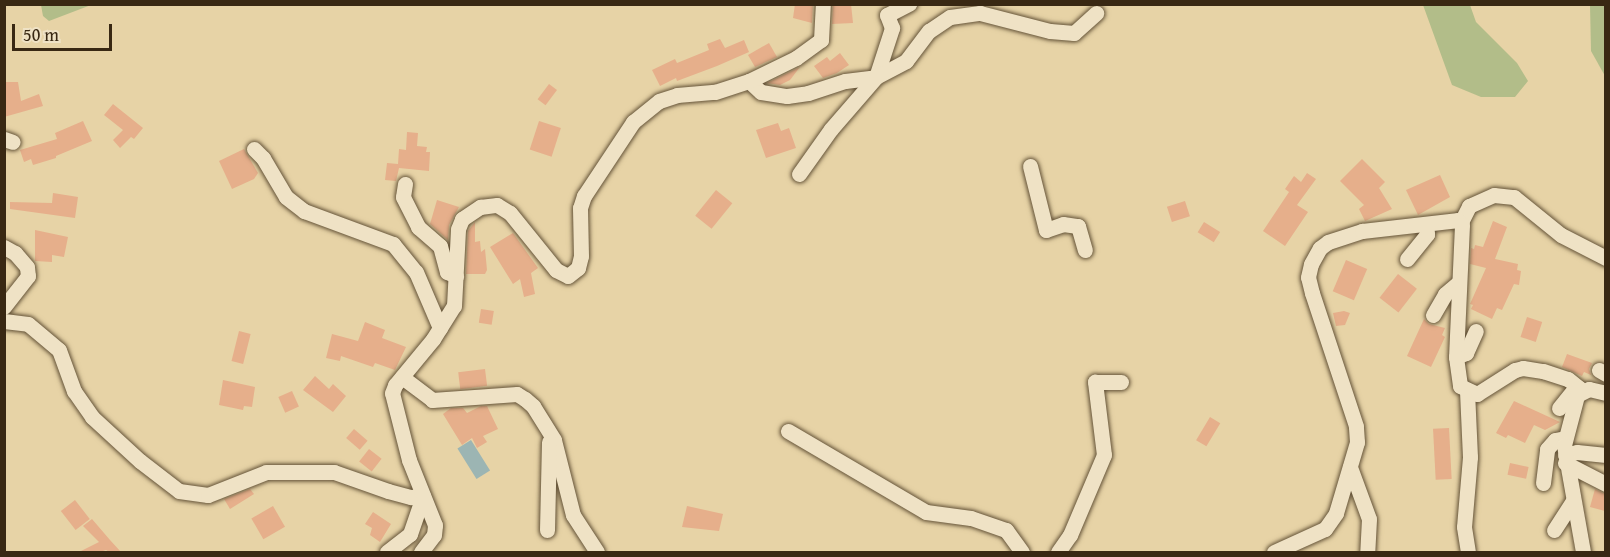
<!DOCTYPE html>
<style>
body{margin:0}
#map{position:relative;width:1610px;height:557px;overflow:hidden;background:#e7d3a6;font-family:"Gentium Book Plus",serif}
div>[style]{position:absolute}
.green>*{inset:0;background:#b2bd89}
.water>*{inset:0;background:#9cb5b3;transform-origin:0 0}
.building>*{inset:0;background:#e6af8b;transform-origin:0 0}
.roads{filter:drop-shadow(0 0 2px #645338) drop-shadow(0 0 2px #645338)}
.minor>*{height:15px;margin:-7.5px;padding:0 7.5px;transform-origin:7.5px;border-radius:7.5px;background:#efe2c5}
span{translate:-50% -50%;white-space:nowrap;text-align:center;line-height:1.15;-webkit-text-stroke:4.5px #efe2c5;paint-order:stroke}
.frame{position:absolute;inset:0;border:6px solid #392813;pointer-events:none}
.scale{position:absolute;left:12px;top:24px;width:100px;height:27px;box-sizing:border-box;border:3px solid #392813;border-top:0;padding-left:8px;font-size:18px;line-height:21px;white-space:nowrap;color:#392813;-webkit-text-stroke:4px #efe2c5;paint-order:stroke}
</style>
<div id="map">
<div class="green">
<i style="clip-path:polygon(41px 5px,41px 4px,91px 5px,49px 21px,43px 16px)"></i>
<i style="clip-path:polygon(1423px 5px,1470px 5px,1476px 22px,1517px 63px,1528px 81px,1515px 97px,1481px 97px,1452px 85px)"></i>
<i style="clip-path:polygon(1590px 5px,1605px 5px,1605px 76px,1591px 51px)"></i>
</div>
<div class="water">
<i style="left:471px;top:440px;width:36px;height:16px;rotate:58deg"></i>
</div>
<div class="building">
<i style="clip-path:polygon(795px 4px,813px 4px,812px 23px,793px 18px)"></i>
<i style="clip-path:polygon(833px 4px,851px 4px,853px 23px,832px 24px)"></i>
<i style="clip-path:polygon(720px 39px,725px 48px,744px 40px,749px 52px,717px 66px,677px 81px,676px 78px,660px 86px,652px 70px,675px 59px,677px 63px,709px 50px,707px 44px)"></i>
<i style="clip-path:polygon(769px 43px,777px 57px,755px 67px,748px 55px)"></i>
<i style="clip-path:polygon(840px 53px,849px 65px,837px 73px,823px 78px,814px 66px,827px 57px,830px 61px)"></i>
<i style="clip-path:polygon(800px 67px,790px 80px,780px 85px,767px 83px)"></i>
<i style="clip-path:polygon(4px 82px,18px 82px,21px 101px,39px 94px,43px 106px,4px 117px)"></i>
<i style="left:549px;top:84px;width:10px;height:19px;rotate:37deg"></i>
<i style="clip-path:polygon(113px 104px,143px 128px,134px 139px,131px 137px,120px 148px,113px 140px,123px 130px,104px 115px)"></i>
<i style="clip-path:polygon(83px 121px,92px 141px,56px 156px,56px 158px,33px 165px,31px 159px,24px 162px,20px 150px,57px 139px,55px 133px)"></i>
<i style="left:539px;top:121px;width:23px;height:30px;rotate:18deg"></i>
<i style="clip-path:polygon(778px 123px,781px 131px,789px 128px,796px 148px,766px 158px,756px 130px)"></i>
<i style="clip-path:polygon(407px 132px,418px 133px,417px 146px,427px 147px,426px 152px,430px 152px,429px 171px,399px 168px,396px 181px,385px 180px,387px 163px,398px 164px,399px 149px,406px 150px)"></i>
<i style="clip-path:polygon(244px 149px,258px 173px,254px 179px,232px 189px,219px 161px)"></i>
<i style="clip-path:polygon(1362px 159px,1385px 182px,1379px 188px,1392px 209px,1365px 221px,1359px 209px,1364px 205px,1340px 181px)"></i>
<i style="clip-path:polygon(1307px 173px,1316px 179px,1297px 205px,1308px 212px,1285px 246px,1263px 231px,1289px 192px,1285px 189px,1294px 176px,1301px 182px)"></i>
<i style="clip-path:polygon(1440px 175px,1450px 197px,1418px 215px,1406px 190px)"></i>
<i style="left:716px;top:190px;width:21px;height:33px;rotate:39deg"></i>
<i style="clip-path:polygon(53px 193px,78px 197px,75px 218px,10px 209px,10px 202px,52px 203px)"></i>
<i style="clip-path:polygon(437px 200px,459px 207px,449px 225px,448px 240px,430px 224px)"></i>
<i style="left:1185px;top:201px;width:16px;height:19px;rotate:72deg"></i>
<i style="clip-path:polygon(1493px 221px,1507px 227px,1495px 259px,1518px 264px,1517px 270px,1521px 271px,1519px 285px,1514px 284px,1502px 310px,1497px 308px,1492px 319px,1471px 309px,1473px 305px,1470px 304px,1486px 268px,1470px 264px,1471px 248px,1474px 249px,1475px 245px,1483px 247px)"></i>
<i style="clip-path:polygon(475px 222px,475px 242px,480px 241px,481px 252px,485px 249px,487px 270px,485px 274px,466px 274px,468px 231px)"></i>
<i style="left:1204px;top:222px;width:19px;height:12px;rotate:32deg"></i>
<i style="clip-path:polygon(35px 230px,68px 237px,64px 257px,52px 255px,52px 262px,35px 261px)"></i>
<i style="clip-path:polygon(513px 233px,538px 268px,531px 273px,535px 294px,524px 297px,520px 279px,513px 284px,490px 247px)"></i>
<i style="left:1346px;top:260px;width:23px;height:34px;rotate:23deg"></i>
<i style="left:1398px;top:274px;width:24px;height:30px;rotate:38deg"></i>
<i style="left:481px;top:309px;width:13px;height:14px;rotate:9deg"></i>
<i style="clip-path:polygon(1344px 311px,1350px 313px,1345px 325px,1336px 326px,1333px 313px)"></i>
<i style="left:1527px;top:317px;width:16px;height:21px;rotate:18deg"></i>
<i style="clip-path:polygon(1424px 319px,1429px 324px,1445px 328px,1442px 335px,1445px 337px,1431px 367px,1407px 356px)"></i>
<i style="clip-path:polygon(365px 322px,385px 330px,382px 338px,406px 347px,395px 370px,375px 363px,373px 367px,341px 356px,340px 361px,326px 358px,332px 334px,358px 341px)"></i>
<i style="left:239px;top:331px;width:12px;height:31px;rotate:14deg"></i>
<i style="clip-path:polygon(1567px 354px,1592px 363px,1589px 369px,1591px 375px,1584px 372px,1582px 376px,1562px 367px)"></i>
<i style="left:485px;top:369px;width:17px;height:27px;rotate:83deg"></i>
<i style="clip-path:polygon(315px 376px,329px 389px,333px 384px,346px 396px,333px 412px,303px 390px)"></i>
<i style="clip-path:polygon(223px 380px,255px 387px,252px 407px,244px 406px,243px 410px,219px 405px)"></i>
<i style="left:292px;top:391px;width:17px;height:15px;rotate:66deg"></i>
<i style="clip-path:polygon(1514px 401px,1560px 422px,1545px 430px,1534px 425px,1525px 443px,1508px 435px,1506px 438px,1496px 433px)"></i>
<i style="clip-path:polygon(481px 406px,487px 406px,498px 429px,483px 436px,487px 442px,477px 448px,472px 438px,462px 445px,443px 414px,451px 408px,463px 408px,467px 413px)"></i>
<i style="left:1210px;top:417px;width:12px;height:27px;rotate:31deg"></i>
<i style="left:1449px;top:428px;width:51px;height:16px;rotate:87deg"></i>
<i style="left:354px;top:429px;width:18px;height:12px;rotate:41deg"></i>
<i style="left:369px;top:449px;width:16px;height:16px;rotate:38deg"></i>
<i style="left:1510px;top:463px;width:19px;height:12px;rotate:12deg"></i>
<i style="clip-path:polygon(250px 489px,254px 494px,230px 509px,224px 499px)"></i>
<i style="clip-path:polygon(1595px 489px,1605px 494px,1605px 511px,1590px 507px)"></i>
<i style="left:75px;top:500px;width:24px;height:18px;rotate:52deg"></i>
<i style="left:273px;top:506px;width:24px;height:25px;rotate:60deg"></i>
<i style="clip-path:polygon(687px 506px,723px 514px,719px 531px,682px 527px)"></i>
<i style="clip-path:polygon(373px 512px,391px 524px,380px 542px,370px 535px,372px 528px,365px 524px)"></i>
<i style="clip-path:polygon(92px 519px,110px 540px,121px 552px,109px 552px,106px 550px,100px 552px,79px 552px,99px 542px,83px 526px)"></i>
</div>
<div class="roads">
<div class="minor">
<i style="left:876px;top:77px;width:52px;rotate:-71.9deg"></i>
<i style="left:892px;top:28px;width:14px;rotate:-111deg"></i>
<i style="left:887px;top:15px;width:25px;rotate:-27deg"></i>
<i style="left:749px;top:81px;width:16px;rotate:43deg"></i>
<i style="left:761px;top:92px;width:26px;rotate:9deg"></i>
<i style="left:787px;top:96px;width:21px;rotate:-8deg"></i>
<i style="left:808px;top:93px;width:39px;rotate:-18deg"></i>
<i style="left:845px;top:81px;width:31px;rotate:-7deg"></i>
<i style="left:4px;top:139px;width:9px;rotate:18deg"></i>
<i style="left:254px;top:149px;width:13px;rotate:45deg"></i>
<i style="left:263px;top:158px;width:45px;rotate:59.5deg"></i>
<i style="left:286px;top:197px;width:23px;rotate:38deg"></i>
<i style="left:304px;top:211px;width:95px;rotate:20.3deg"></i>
<i style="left:393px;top:244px;width:36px;rotate:51deg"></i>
<i style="left:416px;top:272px;width:61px;rotate:66.8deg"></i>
<i style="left:1030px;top:166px;width:66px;rotate:76deg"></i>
<i style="left:1046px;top:230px;width:18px;rotate:-19deg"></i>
<i style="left:1063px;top:224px;width:15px;rotate:8deg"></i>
<i style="left:1078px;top:226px;width:25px;rotate:74deg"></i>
<i style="left:799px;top:174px;width:55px;rotate:-54.6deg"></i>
<i style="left:831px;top:129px;width:69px;rotate:-49.1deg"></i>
<i style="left:876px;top:77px;width:34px;rotate:-28deg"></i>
<i style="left:906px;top:61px;width:38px;rotate:-53deg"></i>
<i style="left:929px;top:31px;width:25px;rotate:-34deg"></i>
<i style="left:950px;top:17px;width:30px;rotate:-8deg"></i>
<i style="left:980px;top:13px;width:72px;rotate:14.4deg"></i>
<i style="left:1050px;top:31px;width:24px;rotate:5deg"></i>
<i style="left:1074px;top:33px;width:30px;rotate:-42deg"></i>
<i style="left:405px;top:184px;width:13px;rotate:99deg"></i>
<i style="left:403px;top:197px;width:34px;rotate:63deg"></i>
<i style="left:418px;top:227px;width:29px;rotate:41deg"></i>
<i style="left:440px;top:246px;width:27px;rotate:75deg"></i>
<i style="left:447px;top:272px;width:10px;rotate:24deg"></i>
<i style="left:1461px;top:222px;width:18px;rotate:-63deg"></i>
<i style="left:1469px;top:206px;width:27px;rotate:-24deg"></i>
<i style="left:1494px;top:195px;width:20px;rotate:6deg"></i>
<i style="left:1514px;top:197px;width:60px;rotate:39deg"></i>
<i style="left:1561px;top:235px;width:51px;rotate:27.1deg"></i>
<i style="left:4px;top:247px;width:13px;rotate:29deg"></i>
<i style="left:15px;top:253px;width:18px;rotate:49deg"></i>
<i style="left:27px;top:267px;width:9px;rotate:84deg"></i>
<i style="left:28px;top:276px;width:39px;rotate:128deg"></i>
<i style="left:1407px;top:259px;width:32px;rotate:-51deg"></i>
<i style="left:1427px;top:234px;width:10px;rotate:-96deg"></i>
<i style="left:1433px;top:315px;width:24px;rotate:-60deg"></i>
<i style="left:1445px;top:294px;width:17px;rotate:-40deg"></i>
<i style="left:4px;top:321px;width:24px;rotate:7deg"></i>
<i style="left:28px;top:324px;width:40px;rotate:40deg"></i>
<i style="left:59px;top:350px;width:44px;rotate:69.9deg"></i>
<i style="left:74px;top:391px;width:32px;rotate:55deg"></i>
<i style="left:92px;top:417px;width:65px;rotate:42.5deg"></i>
<i style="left:140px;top:461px;width:49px;rotate:37.6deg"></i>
<i style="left:179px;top:491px;width:29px;rotate:8deg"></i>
<i style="left:208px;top:495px;width:62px;rotate:-21.6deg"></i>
<i style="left:266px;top:472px;width:68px"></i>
<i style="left:334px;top:472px;width:57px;rotate:19.4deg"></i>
<i style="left:388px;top:491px;width:24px;rotate:15deg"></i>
<i style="left:411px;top:497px;width:12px;rotate:-5deg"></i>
<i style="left:1456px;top:357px;width:11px;rotate:-22deg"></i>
<i style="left:1466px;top:353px;width:24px;rotate:-66deg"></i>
<i style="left:1599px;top:370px;width:8px;rotate:30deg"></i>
<i style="left:402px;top:377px;width:38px;rotate:37deg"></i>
<i style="left:432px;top:400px;width:85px;rotate:-4deg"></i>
<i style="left:517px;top:394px;width:9px;rotate:32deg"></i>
<i style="left:525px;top:399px;width:11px;rotate:41deg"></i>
<i style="left:533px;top:406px;width:40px;rotate:58deg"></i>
<i style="left:554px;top:440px;width:77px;rotate:75.8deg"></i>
<i style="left:573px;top:515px;width:44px;rotate:57deg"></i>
<i style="left:1467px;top:391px;width:66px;rotate:87.4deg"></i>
<i style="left:1470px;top:457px;width:70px;rotate:94.9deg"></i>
<i style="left:1464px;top:527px;width:25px;rotate:81deg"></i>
<i style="left:1579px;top:394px;width:11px;rotate:-27deg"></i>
<i style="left:1589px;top:389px;width:17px;rotate:13deg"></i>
<i style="left:1559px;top:408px;width:27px;rotate:-51deg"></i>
<i style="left:788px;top:431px;width:160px;rotate:30.4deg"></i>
<i style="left:926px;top:512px;width:45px;rotate:7.6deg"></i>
<i style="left:971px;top:518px;width:37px;rotate:19deg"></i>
<i style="left:1006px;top:530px;width:27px;rotate:54deg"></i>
<i style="left:1565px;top:455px;width:12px;rotate:-14deg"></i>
<i style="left:1577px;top:452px;width:29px;rotate:6deg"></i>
<i style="left:1565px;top:463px;width:46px;rotate:27.1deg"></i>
<i style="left:1350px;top:467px;width:55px;rotate:69.9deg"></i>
<i style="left:1369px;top:519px;width:33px;rotate:93deg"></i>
<i style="left:1543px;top:483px;width:34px;rotate:-83deg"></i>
<i style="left:1547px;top:449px;width:12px;rotate:-48deg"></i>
<i style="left:1555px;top:440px;width:10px;rotate:-11deg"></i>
<i style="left:547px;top:530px;width:88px;rotate:-88.7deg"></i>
<i style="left:1554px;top:530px;width:35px;rotate:-57deg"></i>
<i style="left:387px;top:552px;width:29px;rotate:-38deg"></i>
<i style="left:410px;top:534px;width:40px;rotate:-71.1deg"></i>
<i style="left:421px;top:552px;width:21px;rotate:-53deg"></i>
<i style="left:434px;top:535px;width:10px;rotate:-84deg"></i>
<i style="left:435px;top:525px;width:70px;rotate:-111.8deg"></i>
<i style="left:409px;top:460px;width:69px;rotate:-104.2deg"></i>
<i style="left:392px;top:393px;width:9px;rotate:-69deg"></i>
<i style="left:395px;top:385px;width:60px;rotate:-50.4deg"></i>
<i style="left:433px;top:339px;width:39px;rotate:-58deg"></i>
<i style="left:454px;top:306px;width:77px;rotate:-87deg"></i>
<i style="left:458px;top:229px;width:11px;rotate:-68deg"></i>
<i style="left:462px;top:219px;width:22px;rotate:-34deg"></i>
<i style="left:480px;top:207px;width:17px;rotate:-7deg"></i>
<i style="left:497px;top:205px;width:15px;rotate:32deg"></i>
<i style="left:510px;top:213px;width:73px;rotate:51.1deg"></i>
<i style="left:556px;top:270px;width:13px;rotate:27deg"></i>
<i style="left:568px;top:276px;width:13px;rotate:-39deg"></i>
<i style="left:578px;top:268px;width:12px;rotate:-76deg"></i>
<i style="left:581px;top:256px;width:48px;rotate:-91.2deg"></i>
<i style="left:580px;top:208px;width:13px;rotate:-72deg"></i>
<i style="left:584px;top:196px;width:89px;rotate:-56.5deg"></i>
<i style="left:633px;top:122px;width:33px;rotate:-39deg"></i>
<i style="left:659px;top:101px;width:19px;rotate:-18deg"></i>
<i style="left:677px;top:95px;width:38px;rotate:-5deg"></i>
<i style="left:715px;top:92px;width:36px;rotate:-18deg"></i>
<i style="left:749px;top:81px;width:52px;rotate:-26.1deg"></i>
<i style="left:796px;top:58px;width:31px;rotate:-36deg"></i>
<i style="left:821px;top:40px;width:36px;rotate:-87deg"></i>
<i style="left:1058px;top:552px;width:21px;rotate:-55deg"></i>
<i style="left:1070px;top:535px;width:87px;rotate:-67deg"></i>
<i style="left:1104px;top:455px;width:74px;rotate:-97deg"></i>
<i style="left:1095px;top:382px;width:26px"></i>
<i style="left:1274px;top:552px;width:56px;rotate:-24.3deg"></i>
<i style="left:1325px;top:529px;width:19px;rotate:-55deg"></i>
<i style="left:1336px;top:513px;width:74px;rotate:-73.5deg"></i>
<i style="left:1357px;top:442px;width:16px;rotate:-94deg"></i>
<i style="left:1356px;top:426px;width:140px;rotate:-108.3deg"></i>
<i style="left:1312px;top:293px;width:16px;rotate:-104deg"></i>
<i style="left:1308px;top:277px;width:13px;rotate:-77deg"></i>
<i style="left:1311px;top:264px;width:18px;rotate:-61deg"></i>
<i style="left:1320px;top:248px;width:10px;rotate:-37deg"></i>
<i style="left:1328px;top:242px;width:36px;rotate:-18deg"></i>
<i style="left:1362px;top:231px;width:97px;rotate:-6.5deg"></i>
<i style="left:1458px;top:220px;width:6px;rotate:51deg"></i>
<i style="left:1462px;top:225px;width:132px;rotate:92.6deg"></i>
<i style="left:1456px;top:357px;width:29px;rotate:82deg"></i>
<i style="left:1460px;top:386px;width:19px;rotate:25deg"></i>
<i style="left:1477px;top:394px;width:45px;rotate:-32.3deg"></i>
<i style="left:1515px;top:370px;width:8px;rotate:-14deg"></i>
<i style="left:1523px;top:368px;width:20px;rotate:9deg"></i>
<i style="left:1543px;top:371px;width:26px;rotate:18deg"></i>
<i style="left:1568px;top:379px;width:14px;rotate:39deg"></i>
<i style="left:1579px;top:388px;width:59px;rotate:104.7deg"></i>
<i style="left:1564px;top:445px;width:109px;rotate:79.9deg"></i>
</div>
</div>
<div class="frame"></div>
<div class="scale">50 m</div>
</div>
